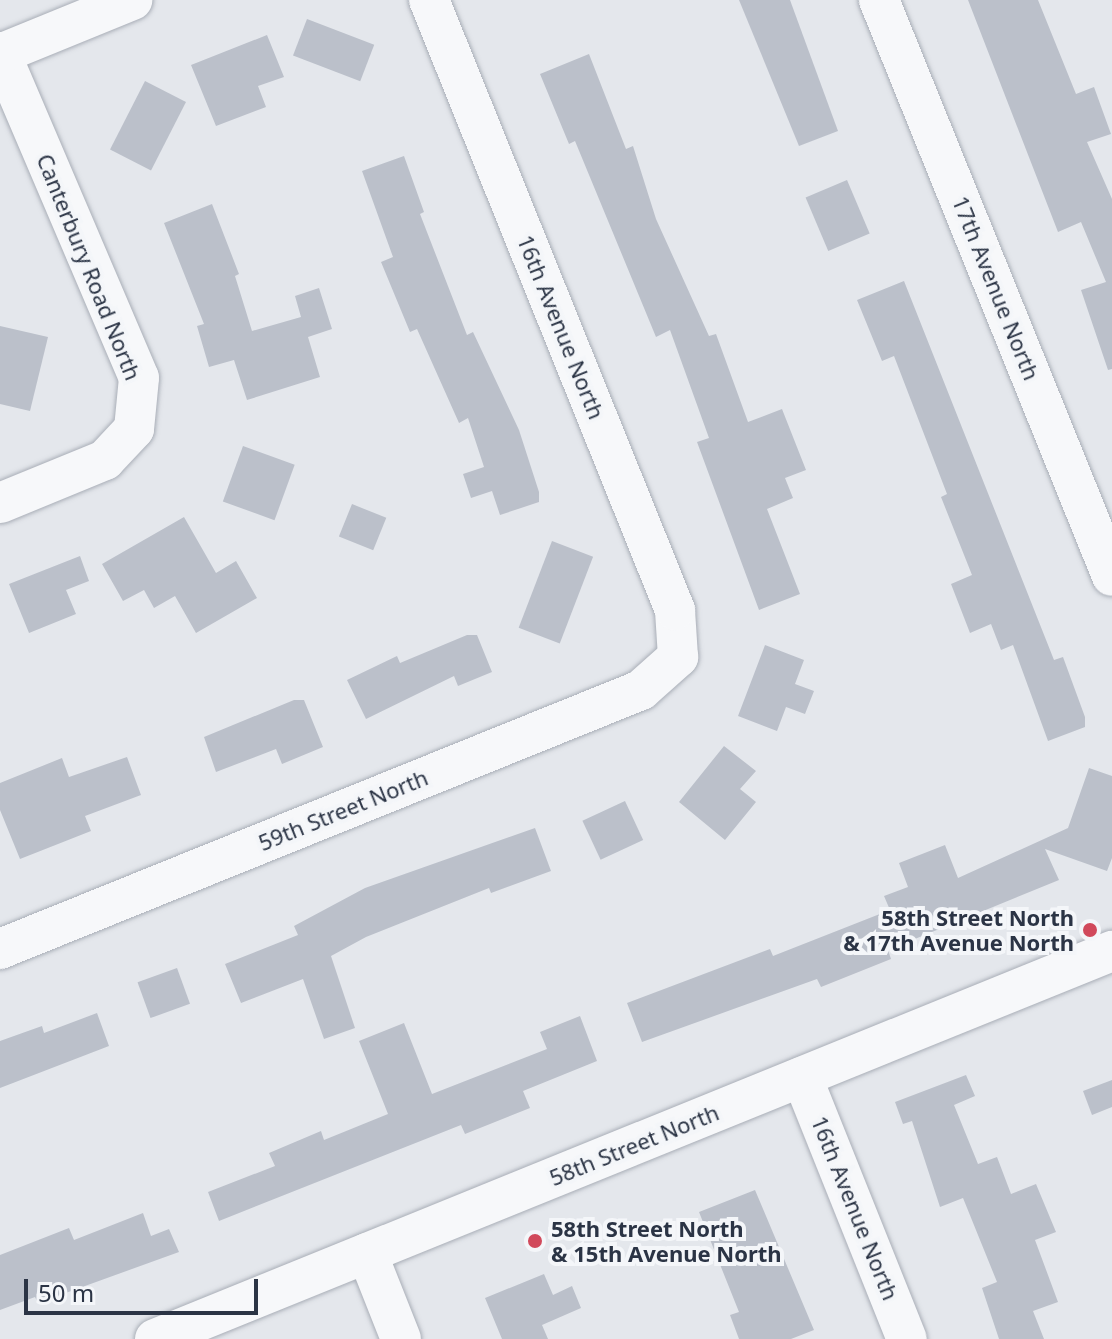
<!DOCTYPE html>
<style>
body{margin:0}
#map{position:relative;width:1112px;height:1339px;overflow:hidden;background:#e4e7ec;font-family:"Noto Sans",sans-serif}
div>[style]{position:absolute}
.building>*{inset:0;background:#bbc0ca;transform-origin:0 0}
.roads{filter:drop-shadow(0 0 2px #a9aeb7) drop-shadow(0 0 2px #a9aeb7)}
.minor>*{height:40px;margin:-20px;padding:0 20px;transform-origin:20px;border-radius:20px;background:#f7f8fa}
.dots>*{width:22px;height:22px;translate:-50% -50%;box-sizing:border-box;border:4px solid #f4f6f9;border-radius:50%}
span{translate:-50% -50%;white-space:nowrap;text-align:center;line-height:1.15;-webkit-text-stroke:8px #f4f6f9;paint-order:stroke}
.street-label{font-size:22px;color:#2b3445}
.poi-label{font-size:22px;color:#2b3445;font-weight:700}
.right{translate:-100% -50%;text-align:right}
.left{translate:0 -50%;text-align:left}
.scale{position:absolute;left:24px;top:1279px;width:234px;height:36px;box-sizing:border-box;border:4px solid #2b3445;border-top:0;padding-left:10px;font-size:24px;line-height:28px;white-space:nowrap;color:#2b3445;-webkit-text-stroke:6px #f4f6f9;paint-order:stroke}
</style>
<div id="map">
<div class="building">
<i style="clip-path:polygon(739px 0,790px 0,838px 131px,799px 146px)"></i>
<i style="clip-path:polygon(968px 0,1038px 0,1076px 94px,1094px 87px,1111px 134px,1087px 142px,1112px 199px,1112px 369px,1108px 370px,1081px 290px,1106px 282px,1081px 222px,1058px 232px)"></i>
<i style="left:307px;top:19px;width:72px;height:39px;rotate:21deg"></i>
<i style="clip-path:polygon(267px 35px,284px 77px,258px 86px,266px 107px,216px 126px,191px 65px)"></i>
<i style="clip-path:polygon(589px 54px,626px 149px,633px 146px,656px 219px,709px 336px,716px 334px,748px 422px,782px 409px,806px 470px,785px 478px,793px 498px,767px 509px,800px 594px,759px 610px,697px 442px,709px 438px,670px 330px,656px 337px,575px 141px,569px 144px,540px 74px)"></i>
<i style="left:145px;top:81px;width:46px;height:77px;rotate:27deg"></i>
<i style="clip-path:polygon(404px 156px,424px 212px,420px 214px,467px 335px,473px 332px,519px 430px,539px 492px,539px 502px,500px 515px,492px 491px,471px 498px,463px 474px,484px 467px,468px 418px,459px 423px,417px 329px,410px 332px,381px 262px,393px 257px,362px 171px)"></i>
<i style="left:847px;top:180px;width:58px;height:45px;rotate:67deg"></i>
<i style="clip-path:polygon(212px 204px,239px 274px,235px 276px,252px 331px,301px 317px,295px 296px,319px 288px,332px 329px,308px 337px,320px 377px,247px 400px,234px 360px,209px 367px,197px 326px,204px 324px,164px 223px)"></i>
<i style="clip-path:polygon(904px 281px,1054px 660px,1063px 657px,1085px 717px,1085px 727px,1048px 741px,1013px 645px,1001px 650px,991px 624px,970px 633px,951px 584px,972px 575px,941px 497px,947px 494px,894px 356px,882px 361px,857px 300px)"></i>
<i style="clip-path:polygon(0 326px,48px 337px,30px 411px,0 404px)"></i>
<i style="left:243px;top:446px;width:55px;height:59px;rotate:20deg"></i>
<i style="left:352px;top:504px;width:37px;height:35px;rotate:22deg"></i>
<i style="clip-path:polygon(184px 517px,216px 573px,236px 561px,257px 598px,196px 633px,175px 596px,154px 608px,144px 590px,123px 601px,102px 564px)"></i>
<i style="left:552px;top:541px;width:44px;height:93px;rotate:21deg"></i>
<i style="clip-path:polygon(80px 556px,89px 581px,66px 590px,76px 614px,29px 633px,9px 584px)"></i>
<i style="clip-path:polygon(467px 635px,477px 635px,492px 672px,458px 686px,454px 676px,366px 719px,347px 680px,397px 656px,400px 663px)"></i>
<i style="clip-path:polygon(765px 645px,804px 660px,795px 684px,814px 691px,805px 714px,786px 707px,777px 731px,738px 716px)"></i>
<i style="clip-path:polygon(294px 700px,304px 700px,323px 747px,282px 764px,276px 749px,216px 772px,204px 737px)"></i>
<i style="clip-path:polygon(724px 746px,756px 771px,740px 789px,756px 802px,725px 840px,679px 802px)"></i>
<i style="clip-path:polygon(127px 757px,141px 795px,85px 816px,91px 831px,20px 859px,0 810px,0 783px,62px 758px,69px 777px)"></i>
<i style="clip-path:polygon(1089px 768px,1112px 776px,1112px 858px,1107px 871px,1045px 849px,1059px 880px,888px 950px,891px 959px,821px 987px,817px 979px,642px 1042px,627px 1003px,770px 949px,773px 956px,890px 910px,884px 896px,908px 887px,899px 863px,945px 845px,958px 878px,1068px 828px)"></i>
<i style="left:625px;top:801px;width:43px;height:47px;rotate:65deg"></i>
<i style="clip-path:polygon(535px 828px,551px 871px,491px 893px,489px 888px,366px 937px,331px 956px,355px 1028px,324px 1039px,303px 979px,241px 1003px,225px 964px,298px 935px,294px 926px,365px 888px)"></i>
<i style="left:177px;top:968px;width:38px;height:42px;rotate:70deg"></i>
<i style="clip-path:polygon(97px 1013px,109px 1046px,0 1088px,0 1041px,42px 1026px,44px 1033px)"></i>
<i style="clip-path:polygon(580px 1016px,597px 1061px,523px 1091px,530px 1108px,465px 1134px,461px 1125px,219px 1221px,208px 1192px,275px 1166px,269px 1153px,321px 1131px,324px 1140px,388px 1114px,359px 1041px,404px 1023px,432px 1094px,547px 1049px,540px 1032px)"></i>
<i style="clip-path:polygon(966px 1075px,975px 1096px,954px 1105px,978px 1164px,997px 1157px,1011px 1194px,1036px 1184px,1056px 1232px,1035px 1240px,1058px 1302px,1033px 1311px,1044px 1339px,999px 1339px,982px 1288px,997px 1282px,963px 1198px,940px 1207px,912px 1121px,903px 1124px,895px 1102px)"></i>
<i style="clip-path:polygon(1112px 1080px,1112px 1107px,1092px 1115px,1083px 1091px)"></i>
<i style="clip-path:polygon(755px 1190px,814px 1330px,791px 1339px,739px 1339px,730px 1315px,739px 1312px,699px 1212px)"></i>
<i style="clip-path:polygon(143px 1213px,151px 1236px,169px 1229px,179px 1252px,38px 1303px,35px 1297px,0 1310px,0 1255px,69px 1228px,74px 1240px)"></i>
<i style="clip-path:polygon(544px 1274px,553px 1295px,572px 1286px,581px 1308px,542px 1325px,548px 1339px,502px 1339px,485px 1298px)"></i>
</div>
<div class="roads">
<div class="minor">
<i style="left:879px;top:0;width:621px;rotate:67.98deg"></i>
<i style="left:0;top:52px;width:354px;rotate:66.9deg"></i>
<i style="left:139px;top:378px;width:51px;rotate:95.6deg"></i>
<i style="left:134px;top:429px;width:42px;rotate:133.1deg"></i>
<i style="left:105px;top:460px;width:113px;rotate:157.7deg"></i>
<i style="left:0;top:54px;width:143px;rotate:-22.2deg"></i>
<i style="left:0;top:949px;width:691px;rotate:-22deg"></i>
<i style="left:641px;top:690px;width:50px;rotate:-41.7deg"></i>
<i style="left:678px;top:657px;width:47px;rotate:-93.7deg"></i>
<i style="left:675px;top:610px;width:658px;rotate:-111.96deg"></i>
<i style="left:802px;top:1077px;width:282px;rotate:68.2deg"></i>
<i style="left:367px;top:1253px;width:92px;rotate:68.4deg"></i>
<i style="left:155px;top:1339px;width:1033px;rotate:-22.07deg"></i>
</div>
</div>
<div class="dots">
<i style="left:1090px;top:930px;background:#d1495b"></i>
<i style="left:535px;top:1241px;background:#d1495b"></i>
</div>
<div class="street-label">
<span style="left:89px;top:267px;rotate:68deg">Canterbury Road North</span>
<span style="left:996px;top:288px;rotate:68deg">17th Avenue North</span>
<span style="left:561px;top:327px;rotate:68deg">16th Avenue North</span>
<span style="left:343px;top:810px;rotate:-22deg">59th Street North</span>
<span style="left:634px;top:1145px;rotate:-22deg">58th Street North</span>
<span style="left:855px;top:1208px;rotate:68deg">16th Avenue North</span>
</div>
<div class="poi-label">
<span class="right" style="left:1074px;top:930px">58th Street North<br>&amp; 17th Avenue North</span>
<span class="left" style="left:551px;top:1241px">58th Street North<br>&amp; 15th Avenue North</span>
</div>
<div class="scale">50 m</div>
</div>
